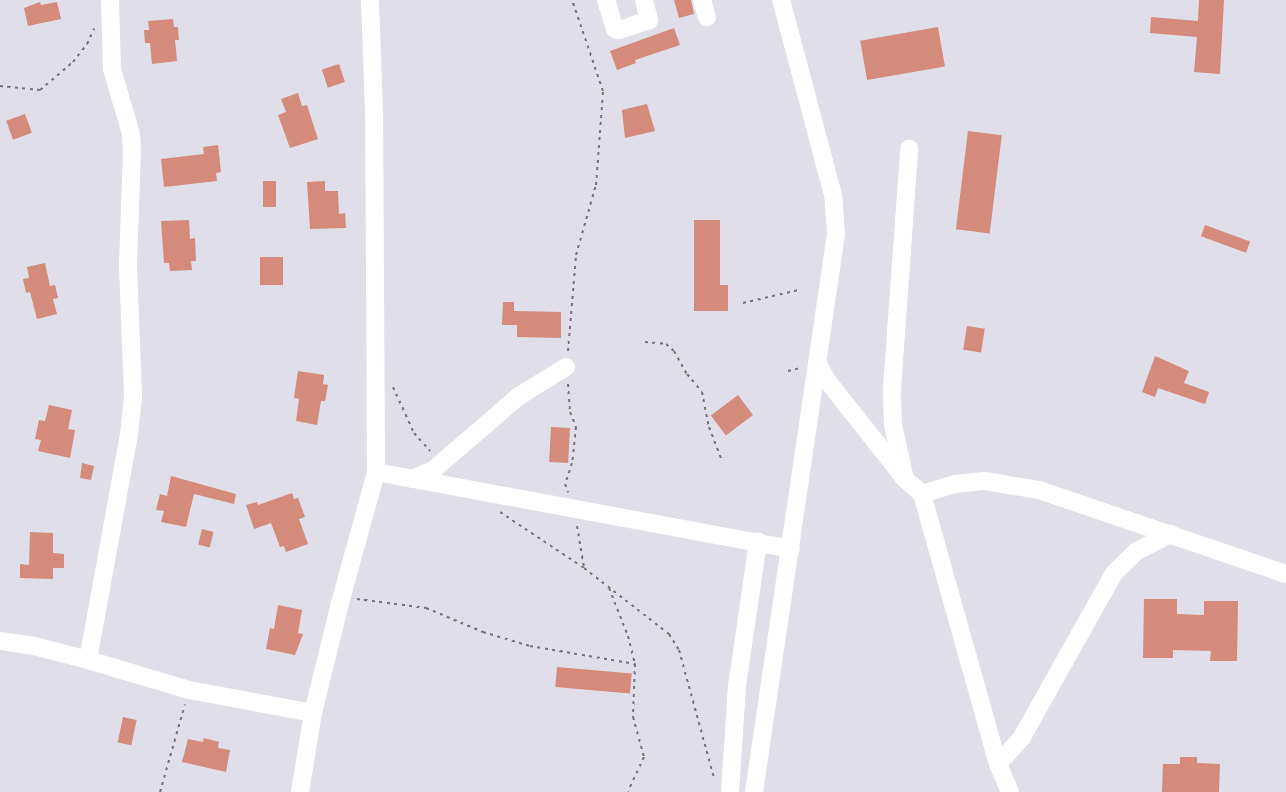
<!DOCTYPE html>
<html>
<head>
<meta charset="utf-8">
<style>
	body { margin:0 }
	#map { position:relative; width:1286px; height:792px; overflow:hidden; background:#e0dee8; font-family:"Roboto Condensed",sans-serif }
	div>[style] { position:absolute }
	.building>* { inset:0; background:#d48b7b; transform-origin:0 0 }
	.path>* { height:2px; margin-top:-1px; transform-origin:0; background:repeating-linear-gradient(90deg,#747379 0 3px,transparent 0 7.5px) }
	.minor>* { height:18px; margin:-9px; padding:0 9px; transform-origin:9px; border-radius:9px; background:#fff }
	span { translate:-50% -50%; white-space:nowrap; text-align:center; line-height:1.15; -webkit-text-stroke:4.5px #edebf5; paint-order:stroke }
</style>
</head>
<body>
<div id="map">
	<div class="building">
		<div style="clip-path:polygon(674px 0,691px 0,694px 14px,679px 18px)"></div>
		<div style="clip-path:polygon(1199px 0,1224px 0,1220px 74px,1194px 72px,1197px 37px,1150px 33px,1151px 17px,1198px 21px)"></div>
		<div style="clip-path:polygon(40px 2px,41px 5px,57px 2px,61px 19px,28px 26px,24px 8px)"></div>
		<div style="clip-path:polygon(173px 19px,174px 27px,178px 27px,179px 40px,175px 40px,177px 61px,152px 64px,150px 43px,145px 43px,144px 30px,149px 30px,148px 21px)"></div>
		<div style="left:938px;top:27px;width:40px;height:79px;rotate:80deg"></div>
		<div style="clip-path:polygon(674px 28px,680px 45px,635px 60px,636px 63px,617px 70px,610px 51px)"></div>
		<div style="left:339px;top:64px;width:19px;height:18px;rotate:72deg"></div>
		<div style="clip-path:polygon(298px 93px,302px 106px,307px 105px,318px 139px,290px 148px,278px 115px,286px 112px,281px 99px)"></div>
		<div style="clip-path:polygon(647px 104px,655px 131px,625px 138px,622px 110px)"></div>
		<div style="left:25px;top:114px;width:20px;height:20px;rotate:70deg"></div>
		<div style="left:968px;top:131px;width:34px;height:99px;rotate:7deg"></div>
		<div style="clip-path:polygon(218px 145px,221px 172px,216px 173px,217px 181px,164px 187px,161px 159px,204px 154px,203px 147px)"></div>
		<div style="left:263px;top:181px;width:13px;height:26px"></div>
		<div style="clip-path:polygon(325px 181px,325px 191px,338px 191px,339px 214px,345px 213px,346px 228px,310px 229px,307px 182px)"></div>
		<div style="clip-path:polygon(189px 220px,190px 239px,195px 238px,196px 261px,191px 261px,192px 270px,170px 271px,169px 263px,164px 263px,161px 221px)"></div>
		<div style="clip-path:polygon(694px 220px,720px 220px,720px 285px,728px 285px,728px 311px,694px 311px)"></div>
		<div style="left:1205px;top:225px;width:48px;height:12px;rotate:20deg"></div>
		<div style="left:260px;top:257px;width:23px;height:28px"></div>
		<div style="clip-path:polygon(45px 263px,50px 286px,55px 285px,58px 298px,53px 299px,57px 314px,37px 319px,30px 292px,26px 293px,23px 279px,29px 278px,27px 267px)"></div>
		<div style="clip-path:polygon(503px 302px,514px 302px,514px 311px,561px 312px,561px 338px,517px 337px,517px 325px,502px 325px)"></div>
		<div style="left:967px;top:326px;width:18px;height:24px;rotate:9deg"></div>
		<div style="clip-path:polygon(1155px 356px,1189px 371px,1184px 383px,1209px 392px,1205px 404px,1158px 388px,1155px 397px,1142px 392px)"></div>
		<div style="clip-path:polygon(298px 371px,324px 375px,323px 384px,328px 385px,325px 401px,321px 401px,317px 425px,296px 421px,299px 399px,294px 398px)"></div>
		<div style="left:738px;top:395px;width:25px;height:34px;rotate:53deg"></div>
		<div style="clip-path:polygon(49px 405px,72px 410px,68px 429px,75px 430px,70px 458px,38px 451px,41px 440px,35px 439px,39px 420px,45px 421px)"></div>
		<div style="left:551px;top:427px;width:19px;height:35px;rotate:3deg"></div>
		<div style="clip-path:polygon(82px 463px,94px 466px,91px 480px,80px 478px)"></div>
		<div style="clip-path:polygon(171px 476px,236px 494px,234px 504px,194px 494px,186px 527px,161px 522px,164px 511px,156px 510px,160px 494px,167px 496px)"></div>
		<div style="clip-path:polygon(292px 493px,294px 499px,298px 498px,305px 517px,299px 519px,308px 544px,286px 552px,284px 546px,280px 547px,271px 523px,254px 529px,246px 505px,257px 502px,258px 505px)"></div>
		<div style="left:202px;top:529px;width:12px;height:16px;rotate:14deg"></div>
		<div style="clip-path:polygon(30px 532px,53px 533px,53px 553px,64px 554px,64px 568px,53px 568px,53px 579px,20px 578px,20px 564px,29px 565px)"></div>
		<div style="clip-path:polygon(1144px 599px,1177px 599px,1177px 614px,1204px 615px,1204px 601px,1238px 601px,1237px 661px,1210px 661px,1211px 651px,1173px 650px,1173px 658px,1143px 658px)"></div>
		<div style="clip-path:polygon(278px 605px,302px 610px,298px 633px,303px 634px,295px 655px,266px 649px,270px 628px,274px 629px)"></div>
		<div style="left:557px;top:667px;width:75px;height:20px;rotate:5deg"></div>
		<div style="left:123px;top:717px;width:14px;height:26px;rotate:12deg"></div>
		<div style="clip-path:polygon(204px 738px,219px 742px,218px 748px,230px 750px,226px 772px,182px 762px,188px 739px,203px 742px)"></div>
		<div style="clip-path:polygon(1180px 757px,1197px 757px,1197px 763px,1220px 764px,1219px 792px,1162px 792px,1163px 764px,1180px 764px)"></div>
	</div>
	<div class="path">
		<div style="left:0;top:86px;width:40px;rotate:5.7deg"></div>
		<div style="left:40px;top:90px;width:43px;rotate:-40.3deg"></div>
		<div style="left:73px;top:62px;width:23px;rotate:-52deg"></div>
		<div style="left:87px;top:44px;width:17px;rotate:-65deg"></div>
		<div style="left:743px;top:303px;width:57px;rotate:-13.1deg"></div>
		<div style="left:645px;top:342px;width:21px;rotate:5deg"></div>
		<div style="left:666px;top:344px;width:11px;rotate:41deg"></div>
		<div style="left:674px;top:351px;width:26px;rotate:61deg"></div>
		<div style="left:687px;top:374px;width:23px;rotate:50deg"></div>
		<div style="left:702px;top:392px;width:36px;rotate:79deg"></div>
		<div style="left:709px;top:427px;width:36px;rotate:69deg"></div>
		<div style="left:568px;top:351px;width:96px;rotate:-85.2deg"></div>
		<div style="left:576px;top:255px;width:73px;rotate:-74.1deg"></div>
		<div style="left:596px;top:185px;width:94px;rotate:-85.7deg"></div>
		<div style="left:603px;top:91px;width:96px;rotate:-108.8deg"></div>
		<div style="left:788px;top:371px;width:12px;rotate:-14deg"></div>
		<div style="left:568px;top:384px;width:28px;rotate:86deg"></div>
		<div style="left:570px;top:412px;width:16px;rotate:68deg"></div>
		<div style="left:576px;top:427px;width:36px;rotate:96deg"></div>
		<div style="left:572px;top:463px;width:22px;rotate:108deg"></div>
		<div style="left:565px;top:484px;width:9px;rotate:69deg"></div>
		<div style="left:393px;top:387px;width:51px;rotate:65.5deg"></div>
		<div style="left:414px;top:433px;width:24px;rotate:48deg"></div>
		<div style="left:500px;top:512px;width:101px;rotate:33.7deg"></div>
		<div style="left:584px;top:568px;width:108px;rotate:37.8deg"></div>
		<div style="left:669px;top:634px;width:19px;rotate:58deg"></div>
		<div style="left:679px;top:650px;width:133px;rotate:74.7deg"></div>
		<div style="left:577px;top:526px;width:43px;rotate:80.5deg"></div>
		<div style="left:609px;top:588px;width:52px;rotate:68.4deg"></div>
		<div style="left:628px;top:636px;width:29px;rotate:76deg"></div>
		<div style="left:635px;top:664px;width:53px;rotate:92.2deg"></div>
		<div style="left:633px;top:717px;width:41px;rotate:74.6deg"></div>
		<div style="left:644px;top:757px;width:38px;rotate:115deg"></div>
		<div style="left:357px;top:599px;width:70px;rotate:7.4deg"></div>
		<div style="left:426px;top:608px;width:62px;rotate:22.8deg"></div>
		<div style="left:483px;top:632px;width:49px;rotate:16.6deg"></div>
		<div style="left:530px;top:646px;width:107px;rotate:9.7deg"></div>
		<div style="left:160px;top:792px;width:91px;rotate:-74.1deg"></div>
	</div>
	<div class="minor">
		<div style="left:606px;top:0;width:30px;rotate:73deg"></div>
		<div style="left:615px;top:29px;width:4px;rotate:14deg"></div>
		<div style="left:619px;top:30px;width:32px;rotate:-18deg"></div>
		<div style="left:649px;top:20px;width:21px;rotate:-104deg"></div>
		<div style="left:702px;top:0;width:18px;rotate:74deg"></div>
		<div style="left:818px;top:364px;width:17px;rotate:62deg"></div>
		<div style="left:826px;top:379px;width:127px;rotate:51.7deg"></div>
		<div style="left:905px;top:479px;width:23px;rotate:41deg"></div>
		<div style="left:922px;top:494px;width:280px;rotate:74.3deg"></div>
		<div style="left:998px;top:764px;width:30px;rotate:67deg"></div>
		<div style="left:376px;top:472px;width:422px;rotate:10.5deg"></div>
		<div style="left:904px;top:475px;width:51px;rotate:-102.4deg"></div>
		<div style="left:893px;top:425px;width:36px;rotate:-92deg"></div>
		<div style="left:892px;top:389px;width:241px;rotate:-85.9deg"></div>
		<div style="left:412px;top:479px;width:23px;rotate:-23deg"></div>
		<div style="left:433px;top:470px;width:113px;rotate:-40.7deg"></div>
		<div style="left:519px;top:396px;width:55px;rotate:-31.7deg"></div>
		<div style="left:922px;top:494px;width:34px;rotate:-17deg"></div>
		<div style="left:955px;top:484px;width:30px;rotate:-6deg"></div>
		<div style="left:985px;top:481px;width:55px;rotate:9.5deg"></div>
		<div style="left:1039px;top:490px;width:261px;rotate:18.8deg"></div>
		<div style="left:0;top:641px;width:34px;rotate:8deg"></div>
		<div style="left:34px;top:646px;width:56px;rotate:14.5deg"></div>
		<div style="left:88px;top:660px;width:105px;rotate:16.5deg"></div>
		<div style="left:189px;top:690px;width:126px;rotate:10.5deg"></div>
		<div style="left:313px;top:713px;width:113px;rotate:-76.2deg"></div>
		<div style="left:340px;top:603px;width:136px;rotate:-74.6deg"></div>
		<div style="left:376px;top:472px;width:358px;rotate:-90.3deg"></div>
		<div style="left:374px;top:114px;width:114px;rotate:-92deg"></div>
		<div style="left:88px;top:660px;width:229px;rotate:-79.7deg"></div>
		<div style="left:129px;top:435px;width:39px;rotate:-84deg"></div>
		<div style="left:133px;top:396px;width:131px;rotate:-92.2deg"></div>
		<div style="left:128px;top:265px;width:116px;rotate:-88deg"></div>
		<div style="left:132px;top:149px;width:15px;rotate:-94deg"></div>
		<div style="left:131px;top:134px;width:68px;rotate:-106.3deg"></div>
		<div style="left:112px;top:69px;width:69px;rotate:-91.7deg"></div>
		<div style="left:998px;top:764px;width:36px;rotate:-48deg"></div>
		<div style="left:1022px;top:737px;width:188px;rotate:-60.7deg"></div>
		<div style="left:1114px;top:573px;width:32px;rotate:-44deg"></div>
		<div style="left:1137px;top:551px;width:38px;rotate:-27deg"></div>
		<div style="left:300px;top:792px;width:80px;rotate:-80.7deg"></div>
		<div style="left:730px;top:792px;width:106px;rotate:-86.2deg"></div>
		<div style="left:737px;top:686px;width:146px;rotate:-81.7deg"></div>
		<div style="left:754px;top:792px;width:564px;rotate:-81.64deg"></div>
		<div style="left:836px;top:234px;width:39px;rotate:-94deg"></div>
		<div style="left:833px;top:195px;width:202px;rotate:-104.9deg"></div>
	</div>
</div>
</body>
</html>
